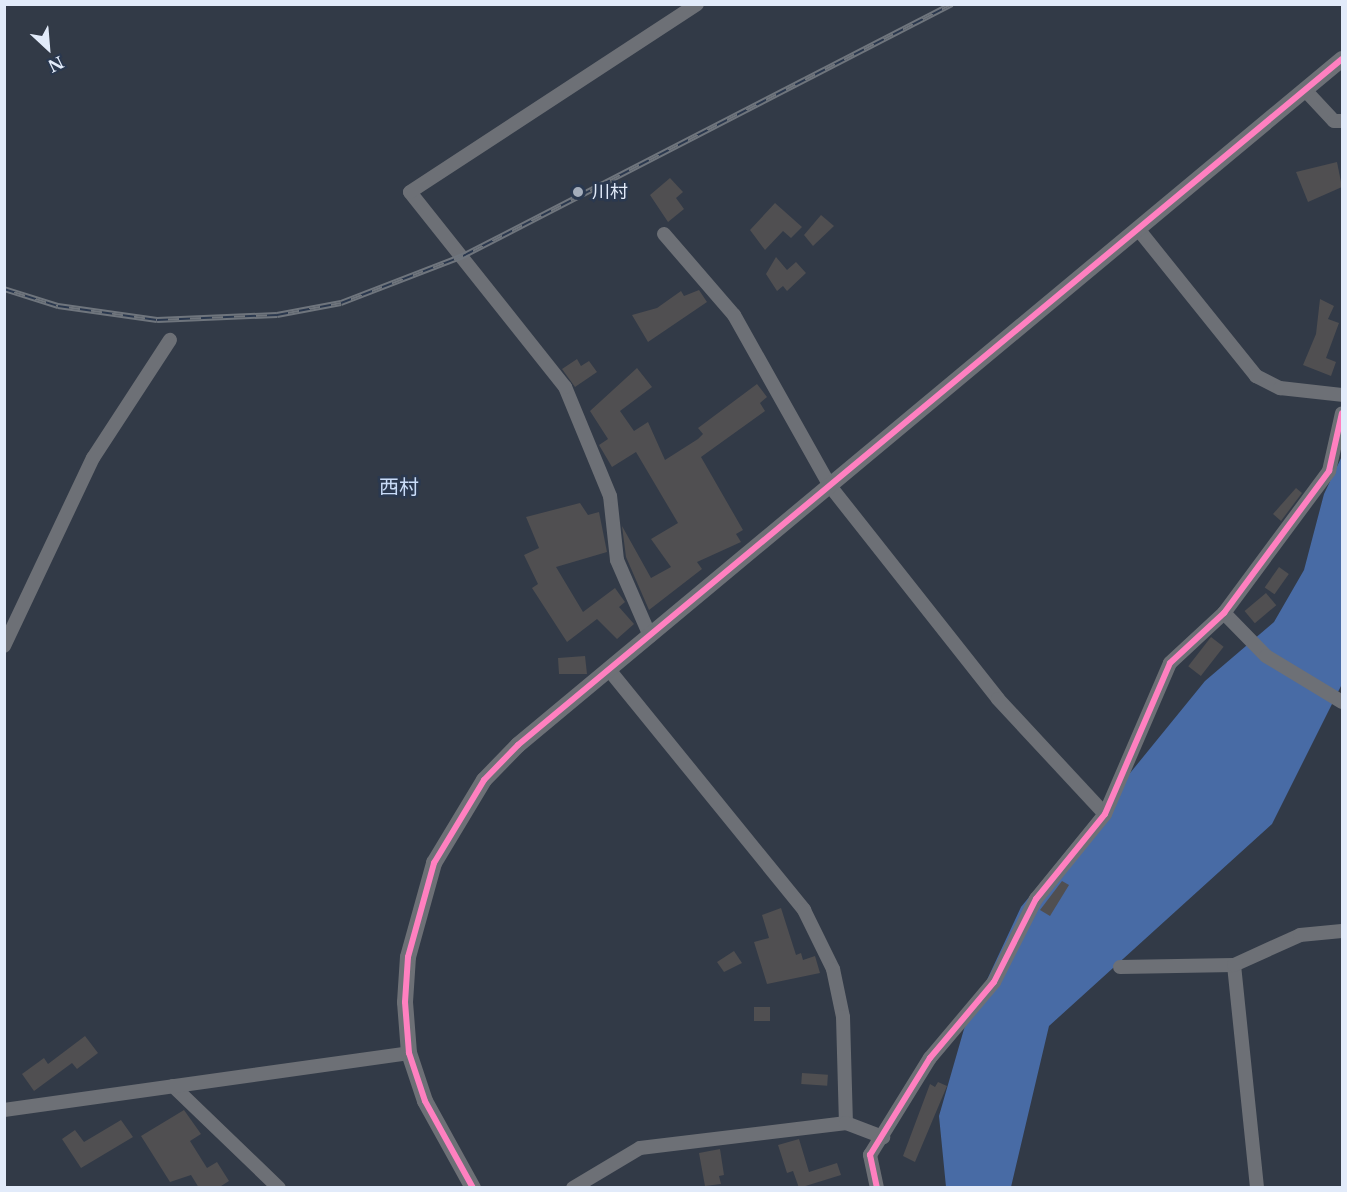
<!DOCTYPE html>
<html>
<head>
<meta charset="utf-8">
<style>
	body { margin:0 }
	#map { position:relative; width:1347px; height:1192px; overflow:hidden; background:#323a47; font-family:"Libre Baskerville","Noto Sans JP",serif }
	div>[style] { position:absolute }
	.forest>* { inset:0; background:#486ba5 }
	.building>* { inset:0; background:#504f51; transform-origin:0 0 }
	.minor>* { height:14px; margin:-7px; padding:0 7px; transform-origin:7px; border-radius:7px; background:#6d7076 }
	.tertiary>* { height:16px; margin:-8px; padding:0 8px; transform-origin:8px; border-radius:8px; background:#6d7076 }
	.rail>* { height:6px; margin-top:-3px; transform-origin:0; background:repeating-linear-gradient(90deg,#2a384f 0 11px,#6f757d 0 22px); box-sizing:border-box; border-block:2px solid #6f757d }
	.cycleway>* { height:6px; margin:-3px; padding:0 3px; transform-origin:3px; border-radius:3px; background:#ff80c0 }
	.dots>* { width:16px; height:16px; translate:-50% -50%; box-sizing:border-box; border:3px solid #2a384f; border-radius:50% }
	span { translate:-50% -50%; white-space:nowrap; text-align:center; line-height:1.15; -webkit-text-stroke:5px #2a384f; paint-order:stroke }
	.poi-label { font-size:18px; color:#e2ebfa }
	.left { translate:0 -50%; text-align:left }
	.neighbourhood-label { font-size:20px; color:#c9dcf8 }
	.frame { position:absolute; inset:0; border:6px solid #e2ebfa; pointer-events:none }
	.north { position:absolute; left:18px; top:18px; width:60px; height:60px; -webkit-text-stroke:4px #2a384f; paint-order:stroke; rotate:154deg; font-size:16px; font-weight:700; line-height:24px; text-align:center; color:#e2ebfa }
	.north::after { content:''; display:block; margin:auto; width:21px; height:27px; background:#e2ebfa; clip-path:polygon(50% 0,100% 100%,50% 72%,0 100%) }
</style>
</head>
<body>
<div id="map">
	<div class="forest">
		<div style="clip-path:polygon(1342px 456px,1342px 684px,1272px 824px,1049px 1026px,1011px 1187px,946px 1187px,939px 1116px,964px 1029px,1021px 907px,1205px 681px,1274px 622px,1304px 570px,1324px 494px)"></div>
	</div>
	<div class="building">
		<div style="clip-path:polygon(1337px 162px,1342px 187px,1308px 202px,1296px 172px)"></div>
		<div style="clip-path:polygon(670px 178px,683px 192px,676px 198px,684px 209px,668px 222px,650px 195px)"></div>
		<div style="clip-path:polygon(775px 203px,802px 227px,791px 238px,783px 231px,765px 250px,750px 230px)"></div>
		<div style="clip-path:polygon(821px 215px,834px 226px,813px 246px,804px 235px)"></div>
		<div style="clip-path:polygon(776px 257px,787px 270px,796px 262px,806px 273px,787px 291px,783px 286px,777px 291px,766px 274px)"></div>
		<div style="clip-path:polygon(699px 290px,707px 302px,648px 342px,632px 315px,657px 308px,681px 291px,684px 296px)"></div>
		<div style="clip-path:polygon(1320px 299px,1334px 306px,1328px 319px,1339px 323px,1326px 358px,1336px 362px,1331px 376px,1303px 365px,1316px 334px)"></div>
		<div style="clip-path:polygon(577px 359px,581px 366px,589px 361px,597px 372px,575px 387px,562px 369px)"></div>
		<div style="clip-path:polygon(637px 368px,652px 387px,620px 411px,634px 431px,648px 422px,665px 460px,698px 439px,703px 434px,698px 428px,757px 384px,767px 397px,760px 403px,765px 411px,701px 457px,743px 530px,736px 534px,741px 542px,697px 562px,702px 569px,649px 610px,626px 557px,622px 526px,651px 578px,671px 567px,651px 539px,678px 523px,636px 452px,612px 467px,599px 445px,608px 439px,590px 411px)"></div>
		<div style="clip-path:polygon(1296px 488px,1302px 493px,1281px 521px,1273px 514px)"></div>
		<div style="clip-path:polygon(580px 503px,588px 515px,599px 512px,607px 552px,556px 567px,583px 612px,615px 588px,625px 602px,619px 607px,634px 624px,617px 639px,597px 619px,567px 642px,532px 588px,538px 584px,524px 555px,539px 548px,526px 517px)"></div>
		<div style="left:1279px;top:567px;width:12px;height:25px;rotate:35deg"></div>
		<div style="left:1266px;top:593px;width:16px;height:28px;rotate:50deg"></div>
		<div style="left:1211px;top:637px;width:16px;height:37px;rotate:38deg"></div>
		<div style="clip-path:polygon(585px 656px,587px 674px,559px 674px,558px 658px)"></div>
		<div style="clip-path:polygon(1062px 881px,1069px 885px,1050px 916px,1040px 910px)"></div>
		<div style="clip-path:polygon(781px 908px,796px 955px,801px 953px,803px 960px,815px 956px,820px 973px,767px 984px,754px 942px,769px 938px,762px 915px)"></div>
		<div style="clip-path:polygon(734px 951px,742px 963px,724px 972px,717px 962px)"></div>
		<div style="left:754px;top:1007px;width:16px;height:14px"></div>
		<div style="clip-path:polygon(85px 1036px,98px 1053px,77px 1069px,72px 1063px,34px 1091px,22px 1074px,44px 1058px,48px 1064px)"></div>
		<div style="left:802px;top:1073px;width:26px;height:11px;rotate:4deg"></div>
		<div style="clip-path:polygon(938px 1082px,947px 1086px,915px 1162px,903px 1156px,930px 1084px,935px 1087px)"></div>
		<div style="clip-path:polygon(184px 1110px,201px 1134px,190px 1141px,207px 1168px,217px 1162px,229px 1181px,218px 1188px,199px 1188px,191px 1175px,170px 1182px,141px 1136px)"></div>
		<div style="clip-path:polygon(121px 1120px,133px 1137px,81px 1168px,62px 1139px,75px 1130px,84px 1142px)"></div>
		<div style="clip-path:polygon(799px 1139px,809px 1172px,837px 1163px,841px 1175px,799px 1188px,793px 1171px,787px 1173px,778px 1145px)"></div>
		<div style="clip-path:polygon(720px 1149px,724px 1175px,719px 1176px,721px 1184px,705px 1186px,699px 1153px)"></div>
	</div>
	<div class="minor">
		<div style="left:1305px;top:90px;width:42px;rotate:46.9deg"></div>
		<div style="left:1334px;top:121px;width:8px"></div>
		<div style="left:1138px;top:229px;width:189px;rotate:51.2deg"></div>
		<div style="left:1256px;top:376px;width:27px;rotate:27deg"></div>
		<div style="left:1280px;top:388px;width:62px;rotate:6.4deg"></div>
		<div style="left:664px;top:234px;width:107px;rotate:49.2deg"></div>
		<div style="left:734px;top:315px;width:196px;rotate:60.7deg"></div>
		<div style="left:830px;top:486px;width:271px;rotate:51.7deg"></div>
		<div style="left:998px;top:699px;width:157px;rotate:47.1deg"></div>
		<div style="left:1224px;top:613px;width:60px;rotate:45.7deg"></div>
		<div style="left:1266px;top:656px;width:89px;rotate:31.2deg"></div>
		<div style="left:650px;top:636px;width:83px;rotate:-113.5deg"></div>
		<div style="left:617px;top:560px;width:64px;rotate:-96.2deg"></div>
		<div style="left:610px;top:496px;width:118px;rotate:-112.4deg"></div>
		<div style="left:565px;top:387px;width:249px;rotate:-128.5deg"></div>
		<div style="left:410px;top:192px;width:343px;rotate:-33.2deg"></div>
		<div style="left:4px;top:646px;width:208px;rotate:-64.7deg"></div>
		<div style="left:93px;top:458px;width:141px;rotate:-56.9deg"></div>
		<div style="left:610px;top:671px;width:308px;rotate:50.9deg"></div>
		<div style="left:804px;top:910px;width:66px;rotate:63.8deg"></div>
		<div style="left:833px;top:969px;width:49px;rotate:78.2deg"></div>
		<div style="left:843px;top:1017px;width:106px;rotate:88.4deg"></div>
		<div style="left:1234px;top:965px;width:224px;rotate:84.1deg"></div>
		<div style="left:1120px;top:967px;width:114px;rotate:-1deg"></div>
		<div style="left:1234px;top:965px;width:72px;rotate:-24.4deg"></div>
		<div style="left:1300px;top:935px;width:42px;rotate:-5.4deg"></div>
		<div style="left:173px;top:1086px;width:147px;rotate:43.9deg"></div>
		<div style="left:4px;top:1110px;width:409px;rotate:-8deg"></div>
		<div style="left:573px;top:1188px;width:78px;rotate:-30.8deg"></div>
		<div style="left:640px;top:1148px;width:208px;rotate:-6.9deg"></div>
		<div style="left:846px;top:1123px;width:40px;rotate:21deg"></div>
		<div style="left:877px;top:1188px;width:34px;rotate:-102deg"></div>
		<div style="left:870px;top:1155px;width:114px;rotate:-58.3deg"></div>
		<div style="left:930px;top:1058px;width:99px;rotate:-49.9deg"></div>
		<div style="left:994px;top:982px;width:93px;rotate:-63.2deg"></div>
		<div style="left:1036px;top:899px;width:109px;rotate:-50.9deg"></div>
		<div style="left:1105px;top:814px;width:164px;rotate:-66.7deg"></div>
		<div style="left:1170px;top:663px;width:74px;rotate:-42.8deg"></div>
		<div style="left:1224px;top:613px;width:177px;rotate:-53.5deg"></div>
		<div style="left:1329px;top:471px;width:59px;rotate:-77.4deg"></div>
	</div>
	<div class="tertiary">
		<div style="left:473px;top:1188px;width:99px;rotate:-118.9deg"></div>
		<div style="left:425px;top:1101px;width:51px;rotate:-108.4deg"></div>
		<div style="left:409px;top:1053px;width:51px;rotate:-94.5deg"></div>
		<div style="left:405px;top:1002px;width:45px;rotate:-86.2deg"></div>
		<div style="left:408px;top:957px;width:98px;rotate:-74.5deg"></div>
		<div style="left:434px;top:863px;width:97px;rotate:-58.9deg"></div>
		<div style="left:484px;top:780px;width:49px;rotate:-45.8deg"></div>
		<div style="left:518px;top:745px;width:1072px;rotate:-39.78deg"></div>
	</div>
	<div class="rail">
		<div style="left:4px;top:289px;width:57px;rotate:17.5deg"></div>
		<div style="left:58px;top:306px;width:100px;rotate:8deg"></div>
		<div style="left:157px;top:320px;width:120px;rotate:-2.4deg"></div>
		<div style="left:277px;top:315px;width:65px;rotate:-10.6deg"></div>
		<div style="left:341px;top:303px;width:131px;rotate:-21.1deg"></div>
		<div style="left:463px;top:256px;width:550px;rotate:-27.26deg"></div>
	</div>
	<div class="cycleway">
		<div style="left:473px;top:1188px;width:99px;rotate:-118.9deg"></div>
		<div style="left:425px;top:1101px;width:51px;rotate:-108.4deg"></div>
		<div style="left:409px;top:1053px;width:51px;rotate:-94.5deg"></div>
		<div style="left:405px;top:1002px;width:45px;rotate:-86.2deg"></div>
		<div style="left:408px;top:957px;width:98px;rotate:-74.5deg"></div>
		<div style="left:434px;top:863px;width:97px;rotate:-58.9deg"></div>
		<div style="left:484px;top:780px;width:49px;rotate:-45.8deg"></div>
		<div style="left:518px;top:745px;width:1072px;rotate:-39.78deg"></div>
		<div style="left:877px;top:1188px;width:34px;rotate:-102deg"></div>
		<div style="left:870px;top:1155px;width:114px;rotate:-58.3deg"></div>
		<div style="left:930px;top:1058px;width:99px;rotate:-49.9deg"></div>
		<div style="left:994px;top:982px;width:93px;rotate:-63.2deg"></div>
		<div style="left:1036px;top:899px;width:109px;rotate:-50.9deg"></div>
		<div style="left:1105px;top:814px;width:164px;rotate:-66.7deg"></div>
		<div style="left:1170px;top:663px;width:74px;rotate:-42.8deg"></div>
		<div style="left:1224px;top:613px;width:177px;rotate:-53.5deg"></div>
		<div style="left:1329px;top:471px;width:59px;rotate:-77.4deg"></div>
	</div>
	<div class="dots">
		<div style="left:578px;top:192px;background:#a4adbb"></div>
	</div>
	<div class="poi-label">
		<span class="left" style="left:592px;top:192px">川村</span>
	</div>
	<div class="neighbourhood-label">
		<span style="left:399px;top:487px">西村</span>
	</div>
	<div class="frame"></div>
	<div class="north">N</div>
</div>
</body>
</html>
